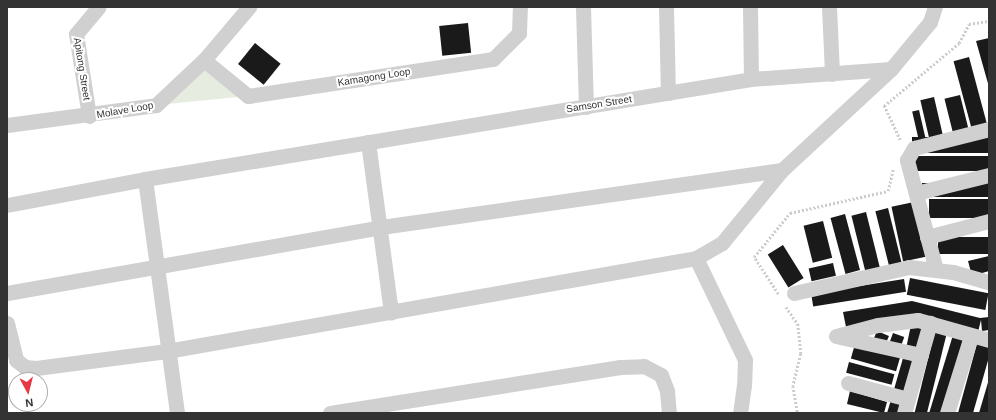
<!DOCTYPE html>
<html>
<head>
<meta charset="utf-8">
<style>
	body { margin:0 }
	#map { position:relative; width:996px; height:420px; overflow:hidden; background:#fff; font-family:Arial,sans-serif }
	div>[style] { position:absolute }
	.green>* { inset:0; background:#e6ecdf }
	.building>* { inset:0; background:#1a1a1a; transform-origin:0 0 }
	.path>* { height:2.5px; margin-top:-1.25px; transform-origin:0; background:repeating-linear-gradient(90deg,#cdcdcd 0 2px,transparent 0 4px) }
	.minor>* { height:15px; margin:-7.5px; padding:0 7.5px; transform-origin:7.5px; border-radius:7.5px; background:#d0d0d0 }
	span { translate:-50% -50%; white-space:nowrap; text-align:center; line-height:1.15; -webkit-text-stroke:4px #fff; paint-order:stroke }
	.street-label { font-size:10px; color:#333 }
	.frame { position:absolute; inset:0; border:8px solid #333; pointer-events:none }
	.north { position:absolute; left:8px; top:372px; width:40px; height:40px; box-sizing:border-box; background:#fff; border:1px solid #adadad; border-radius:50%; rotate:173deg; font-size:11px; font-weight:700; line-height:16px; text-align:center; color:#333 }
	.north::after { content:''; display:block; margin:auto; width:14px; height:18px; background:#e63946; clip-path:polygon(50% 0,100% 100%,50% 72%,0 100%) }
</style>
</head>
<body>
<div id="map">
	<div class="green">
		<div style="clip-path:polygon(204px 60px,248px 96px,157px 105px)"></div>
	</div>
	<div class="building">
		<div style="left:468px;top:23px;width:30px;height:29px;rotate:84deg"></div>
		<div style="clip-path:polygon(989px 38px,989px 87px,976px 41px)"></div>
		<div style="left:255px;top:43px;width:33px;height:27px;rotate:39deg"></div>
		<div style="left:969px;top:57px;width:73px;height:16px;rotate:75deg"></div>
		<div style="left:960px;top:95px;width:38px;height:16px;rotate:76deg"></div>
		<div style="left:934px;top:97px;width:44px;height:14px;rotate:77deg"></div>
		<div style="left:919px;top:110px;width:32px;height:7px;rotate:77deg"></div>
		<div style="left:989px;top:137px;width:16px;height:77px;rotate:90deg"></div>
		<div style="left:989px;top:156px;width:15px;height:74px;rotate:90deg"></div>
		<div style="left:989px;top:183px;width:14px;height:67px;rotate:90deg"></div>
		<div style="left:989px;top:199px;width:19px;height:60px;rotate:90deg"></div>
		<div style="left:914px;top:202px;width:56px;height:23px;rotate:78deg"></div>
		<div style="left:888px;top:208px;width:57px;height:13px;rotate:76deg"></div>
		<div style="left:866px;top:212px;width:58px;height:15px;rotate:76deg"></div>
		<div style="left:845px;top:214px;width:58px;height:15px;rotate:75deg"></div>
		<div style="left:823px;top:221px;width:38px;height:20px;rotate:76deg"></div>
		<div style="left:989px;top:237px;width:17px;height:51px;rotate:90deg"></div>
		<div style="left:783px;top:245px;width:39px;height:18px;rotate:58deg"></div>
		<div style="clip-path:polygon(989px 256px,989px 271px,972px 276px,968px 261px)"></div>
		<div style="left:833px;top:263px;width:13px;height:25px;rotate:77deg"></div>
		<div style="left:910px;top:278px;width:80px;height:17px;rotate:11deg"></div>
		<div style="left:904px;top:279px;width:13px;height:94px;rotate:81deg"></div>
		<div style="clip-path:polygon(912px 301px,980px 318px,989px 317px,989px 330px,982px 331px,981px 320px,978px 332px,915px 316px,846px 327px,843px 312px)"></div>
		<div style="left:911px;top:325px;width:14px;height:25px;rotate:12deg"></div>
		<div style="left:877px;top:331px;width:13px;height:9px;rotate:23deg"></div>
		<div style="left:935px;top:331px;width:12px;height:85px;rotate:14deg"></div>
		<div style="left:893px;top:333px;width:12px;height:9px;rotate:20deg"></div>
		<div style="left:953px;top:335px;width:14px;height:81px;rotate:17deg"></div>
		<div style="clip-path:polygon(978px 340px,989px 343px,989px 357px,973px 413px,958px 413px)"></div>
		<div style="left:855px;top:344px;width:47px;height:15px;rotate:16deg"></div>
		<div style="left:903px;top:358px;width:15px;height:34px;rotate:16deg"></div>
		<div style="left:849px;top:362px;width:47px;height:11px;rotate:15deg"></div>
		<div style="clip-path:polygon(989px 379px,989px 413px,979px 413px)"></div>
		<div style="clip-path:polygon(850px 391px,887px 402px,884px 413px,847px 404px)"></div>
		<div style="clip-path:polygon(891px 400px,902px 403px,899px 413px,887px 413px)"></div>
	</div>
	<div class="path">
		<div style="left:900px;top:140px;width:38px;rotate:-115deg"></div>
		<div style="left:884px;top:106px;width:98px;rotate:-40deg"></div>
		<div style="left:959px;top:43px;width:21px;rotate:-62deg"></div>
		<div style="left:969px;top:24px;width:20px;rotate:-9deg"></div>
		<div style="left:778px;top:294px;width:44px;rotate:-123deg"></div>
		<div style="left:754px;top:257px;width:57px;rotate:-50.7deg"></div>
		<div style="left:790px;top:213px;width:100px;rotate:-12.7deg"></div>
		<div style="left:888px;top:191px;width:22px;rotate:-77deg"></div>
		<div style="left:786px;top:307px;width:21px;rotate:55deg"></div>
		<div style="left:798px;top:324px;width:30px;rotate:84deg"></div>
		<div style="left:801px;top:354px;width:33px;rotate:104deg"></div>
		<div style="left:793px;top:386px;width:27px;rotate:80deg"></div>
	</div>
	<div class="minor">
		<div style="left:583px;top:7px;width:100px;rotate:88.3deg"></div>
		<div style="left:666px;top:7px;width:86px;rotate:88.7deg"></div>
		<div style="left:750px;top:7px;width:72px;rotate:89.2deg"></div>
		<div style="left:829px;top:7px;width:67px;rotate:87.4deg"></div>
		<div style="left:204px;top:60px;width:57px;rotate:39.3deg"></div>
		<div style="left:248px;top:96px;width:248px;rotate:-8.6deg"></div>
		<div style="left:493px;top:59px;width:37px;rotate:-45deg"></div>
		<div style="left:519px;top:33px;width:26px;rotate:-88deg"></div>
		<div style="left:89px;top:116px;width:83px;rotate:-99deg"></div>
		<div style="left:76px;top:34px;width:35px;rotate:-50deg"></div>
		<div style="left:7px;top:125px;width:150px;rotate:-7.6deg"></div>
		<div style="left:156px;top:105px;width:66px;rotate:-43.2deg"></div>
		<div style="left:204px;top:60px;width:70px;rotate:-49.7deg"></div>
		<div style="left:368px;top:142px;width:172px;rotate:82.3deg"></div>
		<div style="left:145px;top:179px;width:236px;rotate:82.2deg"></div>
		<div style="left:916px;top:193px;width:75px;rotate:-13.9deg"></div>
		<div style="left:7px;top:205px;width:140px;rotate:-10.7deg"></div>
		<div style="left:145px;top:179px;width:614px;rotate:-9.37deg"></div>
		<div style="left:751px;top:79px;width:140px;rotate:-4.1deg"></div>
		<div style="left:927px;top:237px;width:64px;rotate:-14.5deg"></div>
		<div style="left:696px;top:258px;width:113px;rotate:64.3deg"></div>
		<div style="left:745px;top:360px;width:25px;rotate:92deg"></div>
		<div style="left:744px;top:385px;width:28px;rotate:98deg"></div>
		<div style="left:936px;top:270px;width:114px;rotate:-104.8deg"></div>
		<div style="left:907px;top:160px;width:14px;rotate:-60deg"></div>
		<div style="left:914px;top:148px;width:77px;rotate:-14.2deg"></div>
		<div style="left:7px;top:293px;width:380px;rotate:-10deg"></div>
		<div style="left:381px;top:227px;width:405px;rotate:-8.1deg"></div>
		<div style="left:794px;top:293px;width:118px;rotate:-12.7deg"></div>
		<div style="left:909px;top:267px;width:44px;rotate:6.5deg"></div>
		<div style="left:953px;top:272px;width:37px;rotate:16deg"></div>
		<div style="left:7px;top:323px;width:38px;rotate:76deg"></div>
		<div style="left:16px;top:360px;width:11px;rotate:38deg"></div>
		<div style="left:25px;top:367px;width:11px;rotate:5deg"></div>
		<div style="left:36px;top:368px;width:132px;rotate:-7.4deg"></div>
		<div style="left:167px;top:351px;width:537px;rotate:-9.97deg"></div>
		<div style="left:696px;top:258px;width:30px;rotate:-30deg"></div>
		<div style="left:722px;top:243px;width:94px;rotate:-50.6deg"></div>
		<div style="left:782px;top:170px;width:149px;rotate:-42.8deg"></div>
		<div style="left:891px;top:69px;width:61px;rotate:-50.3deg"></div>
		<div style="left:930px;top:22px;width:16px;rotate:-72deg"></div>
		<div style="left:836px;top:336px;width:43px;rotate:-14.7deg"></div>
		<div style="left:878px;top:325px;width:40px;rotate:-7.1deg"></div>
		<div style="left:918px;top:320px;width:74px;rotate:15.7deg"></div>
		<div style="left:840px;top:337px;width:83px;rotate:12.5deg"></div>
		<div style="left:848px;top:383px;width:62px;rotate:14.9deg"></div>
		<div style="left:330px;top:413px;width:294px;rotate:-9deg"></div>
		<div style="left:620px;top:367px;width:24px;rotate:-2deg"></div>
		<div style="left:644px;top:366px;width:19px;rotate:28deg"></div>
		<div style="left:661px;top:375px;width:17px;rotate:69deg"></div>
		<div style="left:667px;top:391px;width:22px;rotate:85deg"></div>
		<div style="left:904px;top:413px;width:94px;rotate:-73.9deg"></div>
		<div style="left:947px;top:413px;width:81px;rotate:-72.7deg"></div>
	</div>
	<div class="street-label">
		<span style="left:82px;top:69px;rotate:81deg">Apitong Street</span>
		<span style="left:374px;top:77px;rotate:-9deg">Kamagong Loop</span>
		<span style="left:599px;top:104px;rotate:-9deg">Samson Street</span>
		<span style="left:125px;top:110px;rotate:-10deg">Molave Loop</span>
	</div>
	<div class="frame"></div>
	<div class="north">N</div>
</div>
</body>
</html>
